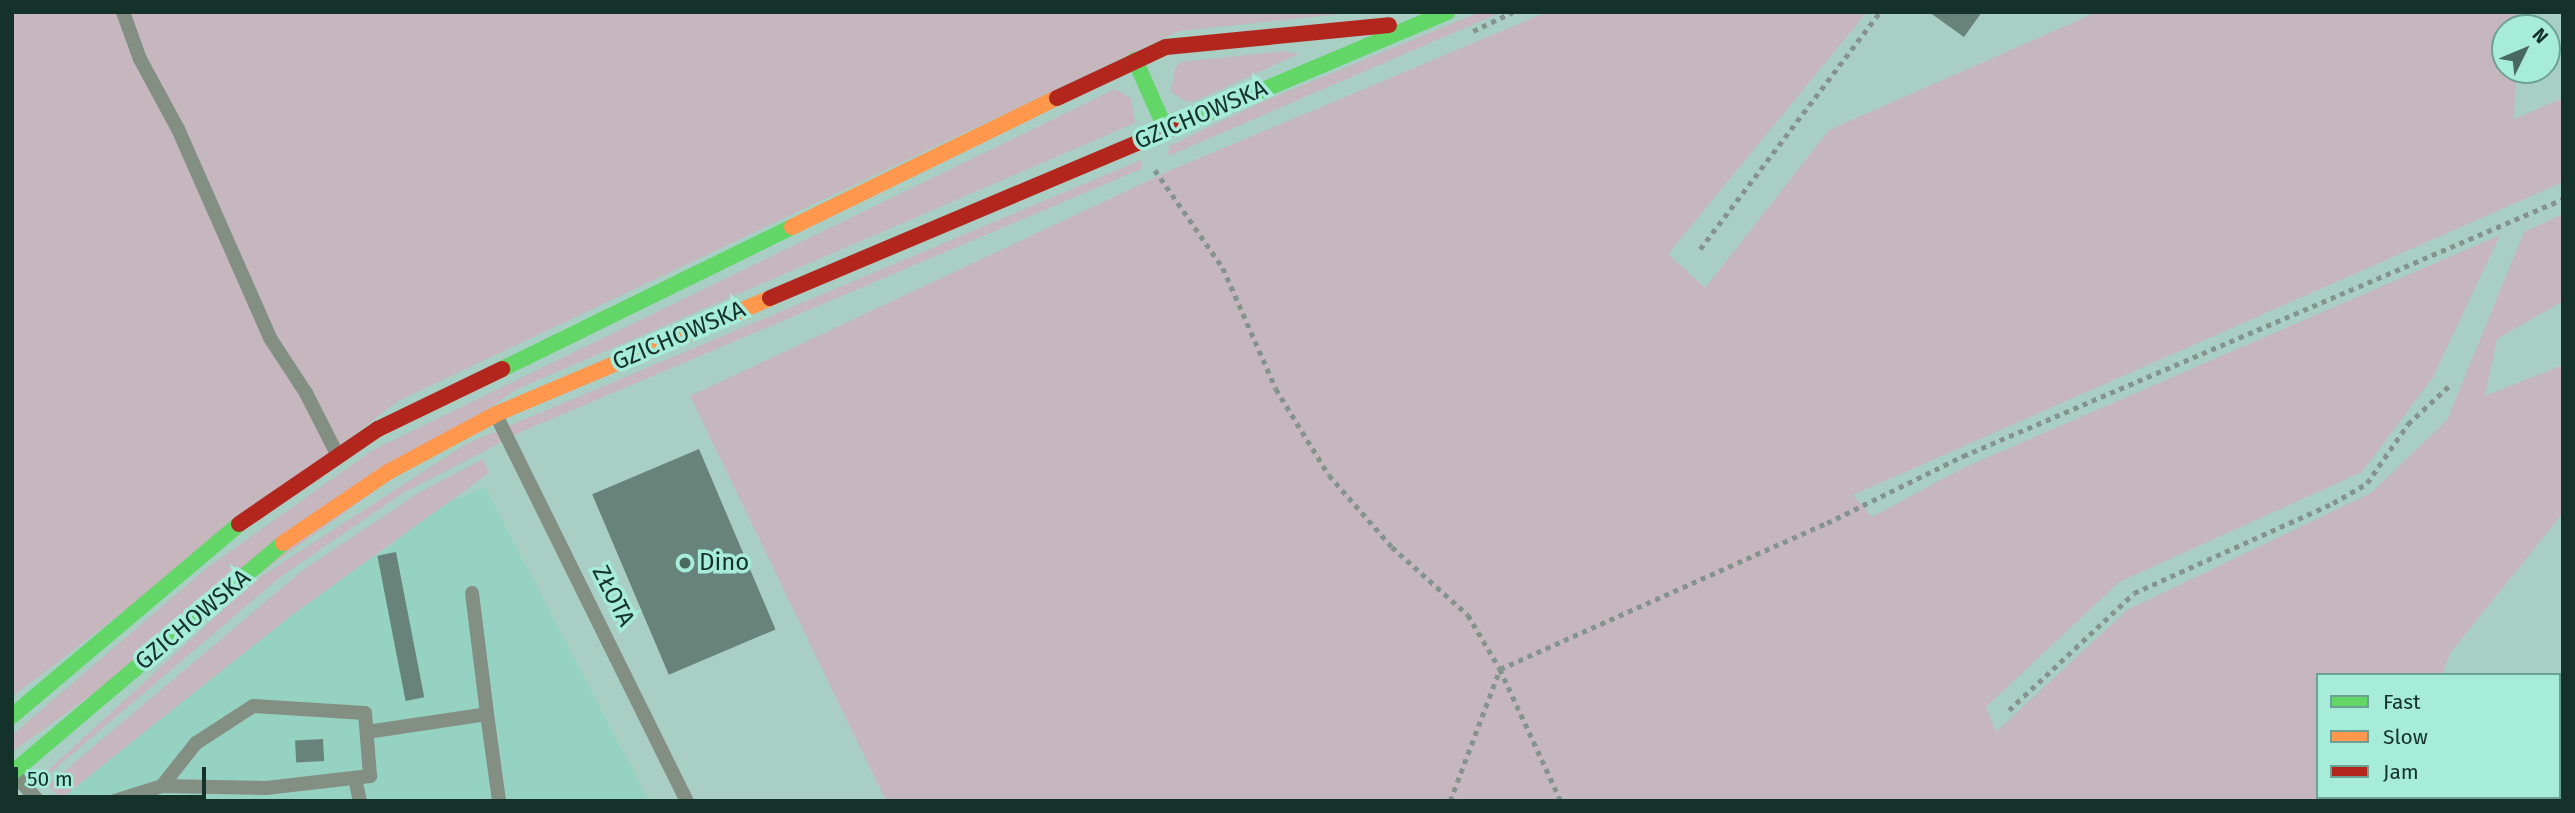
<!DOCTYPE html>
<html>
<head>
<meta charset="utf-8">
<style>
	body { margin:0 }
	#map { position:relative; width:2575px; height:813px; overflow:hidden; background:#a9cfc5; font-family:"Fira Sans",sans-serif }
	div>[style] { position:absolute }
	.built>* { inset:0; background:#95d2c2 }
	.green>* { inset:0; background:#c6b6bd }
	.building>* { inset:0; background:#688379; transform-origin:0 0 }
	.path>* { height:4.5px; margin-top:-2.25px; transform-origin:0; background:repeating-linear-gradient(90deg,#84948c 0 5px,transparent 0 10px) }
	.lane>* { height:14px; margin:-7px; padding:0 7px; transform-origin:7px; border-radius:7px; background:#848f84 }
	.fast>* { height:16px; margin:-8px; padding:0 8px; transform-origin:8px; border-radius:8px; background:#63d668 }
	.slow>* { height:16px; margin:-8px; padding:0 8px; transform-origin:8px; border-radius:8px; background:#ff974d }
	.jam>* { height:16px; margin:-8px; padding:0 8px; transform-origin:8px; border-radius:8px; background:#b3261e }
	.dots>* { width:19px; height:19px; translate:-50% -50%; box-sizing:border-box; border:4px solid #a6ecd9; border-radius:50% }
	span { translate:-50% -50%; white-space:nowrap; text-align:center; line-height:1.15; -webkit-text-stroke:7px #a6ecd9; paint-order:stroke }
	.street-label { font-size:24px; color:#14312a }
	.poi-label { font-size:24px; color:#14312a }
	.left { translate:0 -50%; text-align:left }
	.frame { position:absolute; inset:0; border:14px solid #14312a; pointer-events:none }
	.legend { position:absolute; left:2316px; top:673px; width:245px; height:126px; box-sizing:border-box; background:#a6ecd9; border:2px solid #6ca193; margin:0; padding:9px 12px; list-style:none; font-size:21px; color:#14312a }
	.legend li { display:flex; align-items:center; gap:14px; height:35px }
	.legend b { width:35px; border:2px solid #6ca193 }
	.north { position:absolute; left:2491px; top:14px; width:70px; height:70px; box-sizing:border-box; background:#a6ecd9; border:2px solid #6ca193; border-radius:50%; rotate:47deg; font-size:19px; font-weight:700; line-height:28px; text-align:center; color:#14312a }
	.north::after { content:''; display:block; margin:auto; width:24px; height:32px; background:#486860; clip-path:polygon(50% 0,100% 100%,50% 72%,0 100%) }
	.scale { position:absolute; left:14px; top:767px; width:192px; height:32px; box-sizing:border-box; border:4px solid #14312a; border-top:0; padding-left:9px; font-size:21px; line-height:24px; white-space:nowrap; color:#14312a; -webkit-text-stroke:5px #a6ecd9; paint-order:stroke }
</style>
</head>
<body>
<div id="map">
	<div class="built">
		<div style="clip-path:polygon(485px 487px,649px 801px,60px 801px,292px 608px,394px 544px,414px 518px)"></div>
		<div style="clip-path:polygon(2563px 678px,2563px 801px,2447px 801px,2559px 797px)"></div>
	</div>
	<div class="green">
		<div style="clip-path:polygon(12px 12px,1359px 12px,1179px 31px,398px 401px,12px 697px)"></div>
		<div style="clip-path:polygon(1480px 12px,1502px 12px,1168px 156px,1169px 146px,1262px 102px)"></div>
		<div style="clip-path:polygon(1547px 12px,1867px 12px,1668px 254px,1705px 288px,1829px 130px,2097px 12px,2518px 12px,2517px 28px,2505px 28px,2505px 70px,2516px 70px,2514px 119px,2563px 98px,2563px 182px,1853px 495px,1872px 517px,1963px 468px,2500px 235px,2433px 377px,2362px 472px,2119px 582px,1986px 707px,1996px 732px,2127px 610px,2371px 493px,2447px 420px,2524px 232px,2563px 214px,2563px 301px,2497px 339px,2485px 396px,2563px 365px,2563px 513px,2450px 653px,2442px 675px,2318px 675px,2318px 797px,2394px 797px,2393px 801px,886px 801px,690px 396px,1171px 170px)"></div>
		<div style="clip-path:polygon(1283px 51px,1299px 54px,1195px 101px,1185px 101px,1171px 92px,1175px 68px,1181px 62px)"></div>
		<div style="clip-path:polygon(1115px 89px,1131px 98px,1135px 123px,515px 390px,12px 752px,12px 735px,208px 567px,373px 450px)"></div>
		<div style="clip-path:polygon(1141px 160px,1141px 169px,523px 431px,403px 493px,280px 577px,44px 778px,42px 776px,254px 581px,466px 444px)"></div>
		<div style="clip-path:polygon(483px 459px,489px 473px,292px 615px,64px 796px,60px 798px,48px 785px,303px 570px,420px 492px)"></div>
	</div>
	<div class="building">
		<div style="clip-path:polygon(1929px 12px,1982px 12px,1964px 37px)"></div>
		<div style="left:699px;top:449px;width:196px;height:116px;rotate:67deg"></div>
		<div style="left:396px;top:552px;width:148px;height:19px;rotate:79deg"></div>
		<div style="left:323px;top:739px;width:22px;height:28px;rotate:87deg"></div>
	</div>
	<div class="path">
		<div style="left:1473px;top:31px;width:44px;rotate:-25.4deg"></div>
		<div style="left:1155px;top:170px;width:119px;rotate:55.2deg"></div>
		<div style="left:1223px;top:268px;width:132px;rotate:66.3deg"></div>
		<div style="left:1276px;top:389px;width:101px;rotate:58.4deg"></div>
		<div style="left:1329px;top:475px;width:96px;rotate:48.8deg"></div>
		<div style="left:1392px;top:547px;width:102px;rotate:41.8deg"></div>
		<div style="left:1468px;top:615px;width:63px;rotate:59.3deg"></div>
		<div style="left:1500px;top:669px;width:145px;rotate:65.2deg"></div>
		<div style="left:1700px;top:249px;width:298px;rotate:-52.8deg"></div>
		<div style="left:2009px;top:710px;width:171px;rotate:-43.1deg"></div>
		<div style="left:2134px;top:593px;width:218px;rotate:-24.3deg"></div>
		<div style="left:2333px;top:503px;width:39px;rotate:-30deg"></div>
		<div style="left:2367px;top:483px;width:72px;rotate:-55.2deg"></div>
		<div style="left:2408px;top:424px;width:57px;rotate:-42.9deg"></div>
		<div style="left:1450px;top:801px;width:141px;rotate:-69.3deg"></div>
		<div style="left:1500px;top:669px;width:358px;rotate:-24.1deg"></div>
		<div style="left:1827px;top:523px;width:152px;rotate:-26.2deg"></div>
		<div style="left:1963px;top:456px;width:653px;rotate:-23.19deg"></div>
	</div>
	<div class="lane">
		<div style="left:123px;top:12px;width:50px;rotate:70.1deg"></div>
		<div style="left:140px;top:59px;width:80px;rotate:61.5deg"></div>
		<div style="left:178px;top:129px;width:228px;rotate:66.2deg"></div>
		<div style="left:270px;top:338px;width:66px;rotate:56.8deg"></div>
		<div style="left:306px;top:393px;width:68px;rotate:63.1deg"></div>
		<div style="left:496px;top:415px;width:431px;rotate:63.7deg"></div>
		<div style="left:472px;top:593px;width:122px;rotate:82.9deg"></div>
		<div style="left:367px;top:732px;width:121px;rotate:-8.5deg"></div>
		<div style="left:487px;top:714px;width:88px;rotate:82.1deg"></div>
		<div style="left:14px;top:774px;width:36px;rotate:48deg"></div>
		<div style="left:355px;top:778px;width:24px;rotate:78deg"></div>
		<div style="left:115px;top:801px;width:49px;rotate:-17.7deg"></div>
		<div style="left:162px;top:786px;width:104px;rotate:1.1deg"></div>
		<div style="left:266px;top:788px;width:105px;rotate:-6.6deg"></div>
		<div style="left:370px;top:776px;width:63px;rotate:-94.5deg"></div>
		<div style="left:365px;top:713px;width:112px;rotate:-176.4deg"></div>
		<div style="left:253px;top:706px;width:68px;rotate:147deg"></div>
		<div style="left:196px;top:743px;width:55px;rotate:128.3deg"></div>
	</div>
	<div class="fast">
		<div style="left:1135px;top:60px;width:77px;rotate:66.1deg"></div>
		<div style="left:1180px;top:125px;width:290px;rotate:-22.9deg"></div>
		<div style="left:502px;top:369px;width:323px;rotate:-26.1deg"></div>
		<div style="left:12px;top:716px;width:297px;rotate:-40.2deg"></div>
		<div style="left:12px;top:773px;width:355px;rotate:-40.3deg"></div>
	</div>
	<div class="slow">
		<div style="left:792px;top:227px;width:295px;rotate:-26deg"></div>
		<div style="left:283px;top:543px;width:127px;rotate:-34.1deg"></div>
		<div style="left:388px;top:472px;width:123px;rotate:-28.2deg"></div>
		<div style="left:496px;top:414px;width:298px;rotate:-22.9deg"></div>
	</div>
	<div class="jam">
		<div style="left:1057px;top:98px;width:120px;rotate:-25.1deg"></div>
		<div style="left:1166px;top:47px;width:224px;rotate:-5.6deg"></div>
		<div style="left:770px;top:298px;width:445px;rotate:-22.9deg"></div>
		<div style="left:239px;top:524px;width:168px;rotate:-34.4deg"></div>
		<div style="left:378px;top:429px;width:138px;rotate:-25.8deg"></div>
	</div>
	<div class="dots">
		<div style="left:685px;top:563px;background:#486860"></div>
	</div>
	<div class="street-label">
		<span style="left:1201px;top:115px;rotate:-23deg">GZICHOWSKA</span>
		<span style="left:679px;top:336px;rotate:-23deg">GZICHOWSKA</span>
		<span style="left:613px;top:596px;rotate:63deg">ZŁOTA</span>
		<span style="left:193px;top:620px;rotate:-40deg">GZICHOWSKA</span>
	</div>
	<div class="poi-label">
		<span class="left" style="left:699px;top:563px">Dino</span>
	</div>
	<div class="frame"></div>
	<ul class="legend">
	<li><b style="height:9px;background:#63d668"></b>Fast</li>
	<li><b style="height:9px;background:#ff974d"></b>Slow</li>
	<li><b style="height:9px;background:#b3261e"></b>Jam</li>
	</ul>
	<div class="north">N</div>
	<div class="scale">50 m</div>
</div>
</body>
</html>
